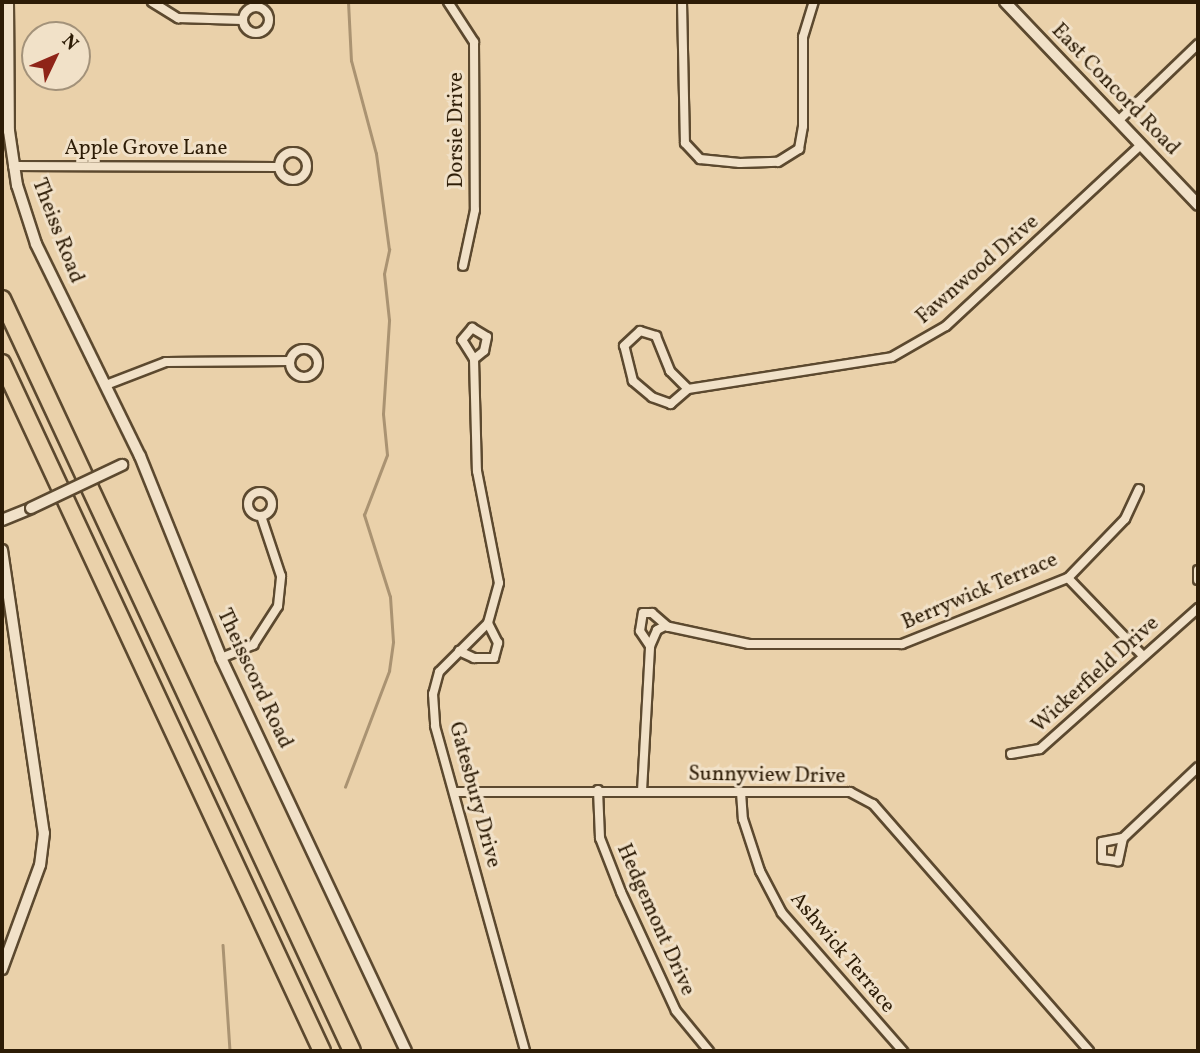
<!DOCTYPE html>
<html>
<head>
<meta charset="utf-8">
<style>
	body { margin:0 }
	#map { position:relative; width:1200px; height:1053px; overflow:hidden; background:#ead1aa; font-family:Vollkorn,serif }
	div>[style] { position:absolute }
	.stream>* { height:2.5px; margin:-1.25px; padding:0 1.25px; transform-origin:1.25px; border-radius:1.25px; background:#aa9372 }
	.roads { filter:drop-shadow(2px 0 #5c492f) drop-shadow(-2px 0 #5c492f) drop-shadow(0 2px #5c492f) drop-shadow(0 -2px #5c492f) }
	.minor>* { height:8px; margin:-4px; padding:0 4px; transform-origin:4px; border-radius:4px; background:#f1e1c8 }
	.minor>.ring { margin:-4px; padding:0; box-sizing:content-box; background:none; border:8px solid #f1e1c8; border-radius:50% }
	.tertiary>* { height:10px; margin:-5px; padding:0 5px; transform-origin:5px; border-radius:5px; background:#f1e1c8 }
	.motorway>* { height:16px; margin:-8px; padding:0 8px; transform-origin:8px; border-radius:8px; background:#ead1aa }
	.bridges { filter:drop-shadow(2px 0 #5c492f) drop-shadow(-2px 0 #5c492f) drop-shadow(0 2px #5c492f) drop-shadow(0 -2px #5c492f) }
	.tertiary-bridge>* { height:10px; margin:-5px; padding:0 5px; transform-origin:5px; border-radius:5px; background:#f1e1c8 }
	span { translate:-50% -50%; white-space:nowrap; text-align:center; line-height:1.15; -webkit-text-stroke:6px #f1e1c8; paint-order:stroke }
	.street-label { font-size:21px; color:#2d1c06 }
	.frame { position:absolute; inset:0; border:4px solid #2d1c06; pointer-events:none }
	.north { position:absolute; left:21px; top:21px; width:70px; height:70px; box-sizing:border-box; background:#f1e1c8; border:2px solid #a3927a; border-radius:50%; rotate:46deg; font-size:19px; font-weight:700; line-height:28px; text-align:center; color:#2d1c06 }
	.north::after { content:''; display:block; margin:auto; width:24px; height:32px; background:#8f2418; clip-path:polygon(50% 0,100% 100%,50% 72%,0 100%) }
</style>
</head>
<body>
<div id="map">
	<div class="stream">
		<div style="left:345px;top:787px;width:124px;rotate:-69.2deg"></div>
		<div style="left:389px;top:671px;width:29px;rotate:-82deg"></div>
		<div style="left:393px;top:642px;width:45px;rotate:-93.8deg"></div>
		<div style="left:390px;top:597px;width:86px;rotate:-107.6deg"></div>
		<div style="left:364px;top:515px;width:64px;rotate:-69deg"></div>
		<div style="left:387px;top:455px;width:41px;rotate:-95.6deg"></div>
		<div style="left:383px;top:414px;width:94px;rotate:-86.3deg"></div>
		<div style="left:389px;top:320px;width:46px;rotate:-96.2deg"></div>
		<div style="left:384px;top:274px;width:25px;rotate:-78deg"></div>
		<div style="left:389px;top:250px;width:97px;rotate:-97.7deg"></div>
		<div style="left:376px;top:154px;width:96px;rotate:-105deg"></div>
		<div style="left:351px;top:61px;width:59px;rotate:-92.9deg"></div>
		<div style="left:223px;top:945px;width:106px;rotate:86.2deg"></div>
	</div>
	<div class="roads">
		<div class="minor">
			<div style="left:152px;top:2px;width:31px;rotate:32deg"></div>
			<div style="left:178px;top:18px;width:64px;rotate:1.8deg"></div>
			<div style="left:448px;top:2px;width:48px;rotate:57deg"></div>
			<div style="left:474px;top:42px;width:168px;rotate:89.7deg"></div>
			<div style="left:475px;top:210px;width:57px;rotate:102.1deg"></div>
			<div style="left:682px;top:2px;width:141px;rotate:88.8deg"></div>
			<div style="left:685px;top:143px;width:22px;rotate:47deg"></div>
			<div style="left:700px;top:159px;width:40px;rotate:5.7deg"></div>
			<div style="left:740px;top:163px;width:38px;rotate:-2deg"></div>
			<div style="left:778px;top:162px;width:25px;rotate:-32deg"></div>
			<div style="left:799px;top:149px;width:23px;rotate:-80deg"></div>
			<div style="left:803px;top:126px;width:89px;rotate:-90deg"></div>
			<div style="left:803px;top:37px;width:37px;rotate:-73deg"></div>
			<div class="ring" style="left:243px;top:7px;width:18px;height:18px"></div>
			<div style="left:1118px;top:121px;width:111px;rotate:-43.9deg"></div>
			<div class="ring" style="left:279px;top:152px;width:20px;height:20px"></div>
			<div style="left:13px;top:166px;width:265px;rotate:0.2deg"></div>
			<div class="ring" style="left:290px;top:349px;width:20px;height:20px"></div>
			<div style="left:474px;top:359px;width:22px;rotate:-122deg"></div>
			<div style="left:462px;top:340px;width:16px;rotate:-50deg"></div>
			<div style="left:472px;top:328px;width:17px;rotate:31deg"></div>
			<div style="left:487px;top:337px;width:14px;rotate:102deg"></div>
			<div style="left:484px;top:351px;width:13px;rotate:141deg"></div>
			<div style="left:474px;top:359px;width:112px;rotate:88.5deg"></div>
			<div style="left:477px;top:471px;width:114px;rotate:78.9deg"></div>
			<div style="left:499px;top:583px;width:41px;rotate:105.4deg"></div>
			<div style="left:488px;top:623px;width:69px;rotate:135deg"></div>
			<div style="left:439px;top:672px;width:23px;rotate:105deg"></div>
			<div style="left:433px;top:694px;width:32px;rotate:86deg"></div>
			<div style="left:435px;top:726px;width:337px;rotate:74.5deg"></div>
			<div style="left:106px;top:385px;width:64px;rotate:-21deg"></div>
			<div style="left:166px;top:362px;width:124px;rotate:-0.5deg"></div>
			<div style="left:688px;top:389px;width:23px;rotate:139deg"></div>
			<div style="left:671px;top:404px;width:20px;rotate:-160deg"></div>
			<div style="left:652px;top:397px;width:25px;rotate:-140deg"></div>
			<div style="left:633px;top:381px;width:36px;rotate:-104deg"></div>
			<div style="left:624px;top:346px;width:22px;rotate:-43deg"></div>
			<div style="left:640px;top:331px;width:17px;rotate:17deg"></div>
			<div style="left:656px;top:336px;width:38px;rotate:68deg"></div>
			<div style="left:670px;top:371px;width:25px;rotate:45deg"></div>
			<div style="left:688px;top:389px;width:206px;rotate:-8.9deg"></div>
			<div style="left:892px;top:357px;width:62px;rotate:-29.9deg"></div>
			<div style="left:946px;top:326px;width:266px;rotate:-42.9deg"></div>
			<div class="ring" style="left:248px;top:492px;width:16px;height:16px"></div>
			<div style="left:1198px;top:570px;width:10px;rotate:90deg"></div>
			<div style="left:1068px;top:578px;width:108px;rotate:46.1deg"></div>
			<div style="left:650px;top:646px;width:18px;rotate:-124deg"></div>
			<div style="left:640px;top:631px;width:18px;rotate:-81deg"></div>
			<div style="left:643px;top:613px;width:9px"></div>
			<div style="left:652px;top:613px;width:21px;rotate:41deg"></div>
			<div style="left:459px;top:651px;width:17px;rotate:25deg"></div>
			<div style="left:474px;top:658px;width:20px"></div>
			<div style="left:494px;top:658px;width:16px;rotate:-75deg"></div>
			<div style="left:498px;top:643px;width:22px;rotate:-117deg"></div>
			<div style="left:221px;top:658px;width:35px;rotate:-22deg"></div>
			<div style="left:253px;top:645px;width:46px;rotate:-57.3deg"></div>
			<div style="left:278px;top:606px;width:30px;rotate:-84deg"></div>
			<div style="left:281px;top:576px;width:63px;rotate:-108.4deg"></div>
			<div style="left:1011px;top:754px;width:29px;rotate:-10deg"></div>
			<div style="left:1040px;top:749px;width:212px;rotate:-41.7deg"></div>
			<div style="left:598px;top:790px;width:48px;rotate:87.6deg"></div>
			<div style="left:600px;top:838px;width:58px;rotate:68.7deg"></div>
			<div style="left:621px;top:892px;width:131px;rotate:65.2deg"></div>
			<div style="left:676px;top:1011px;width:52px;rotate:50.5deg"></div>
			<div style="left:642px;top:791px;width:145px;rotate:-86.8deg"></div>
			<div style="left:650px;top:646px;width:17px;rotate:-66deg"></div>
			<div style="left:657px;top:630px;width:9px;rotate:-27deg"></div>
			<div style="left:665px;top:626px;width:86px;rotate:12.1deg"></div>
			<div style="left:749px;top:644px;width:153px"></div>
			<div style="left:902px;top:644px;width:179px;rotate:-21.7deg"></div>
			<div style="left:1068px;top:578px;width:82px;rotate:-46deg"></div>
			<div style="left:1125px;top:519px;width:33px;rotate:-65deg"></div>
			<div style="left:456px;top:792px;width:394px"></div>
			<div style="left:850px;top:792px;width:26px;rotate:28deg"></div>
			<div style="left:873px;top:804px;width:328px;rotate:48.8deg"></div>
			<div style="left:741px;top:792px;width:27px;rotate:86deg"></div>
			<div style="left:743px;top:819px;width:55px;rotate:71.9deg"></div>
			<div style="left:760px;top:871px;width:47px;rotate:62.4deg"></div>
			<div style="left:782px;top:913px;width:184px;rotate:48.8deg"></div>
			<div style="left:1123px;top:838px;width:24px;rotate:102deg"></div>
			<div style="left:1118px;top:861px;width:16px;rotate:-173deg"></div>
			<div style="left:1102px;top:859px;width:17px;rotate:-90deg"></div>
			<div style="left:1102px;top:842px;width:21px;rotate:-11deg"></div>
			<div style="left:1123px;top:838px;width:103px;rotate:-43.4deg"></div>
		</div>
		<div class="tertiary">
			<div style="left:8px;top:2px;width:129px;rotate:89.6deg"></div>
			<div style="left:9px;top:131px;width:55px;rotate:81.6deg"></div>
			<div style="left:17px;top:185px;width:62px;rotate:72.1deg"></div>
			<div style="left:36px;top:244px;width:236px;rotate:63.9deg"></div>
			<div style="left:140px;top:456px;width:218px;rotate:68.1deg"></div>
			<div style="left:221px;top:658px;width:434px;rotate:64.8deg"></div>
			<div style="left:1005px;top:2px;width:280px;rotate:46.4deg"></div>
			<div style="left:2px;top:520px;width:31px;rotate:-22deg"></div>
			<div style="left:2px;top:550px;width:286px;rotate:81.6deg"></div>
			<div style="left:44px;top:833px;width:32px;rotate:97deg"></div>
			<div style="left:40px;top:865px;width:111px;rotate:110.1deg"></div>
		</div>
		<div class="motorway">
			<div style="left:2px;top:299px;width:829px;rotate:65.04deg"></div>
			<div style="left:2px;top:363px;width:759px;rotate:65.06deg"></div>
		</div>
	</div>
	<div class="bridges">
		<div class="tertiary-bridge">
			<div style="left:31px;top:508px;width:101px;rotate:-25.3deg"></div>
		</div>
	</div>
	<div class="street-label">
		<span style="left:1115px;top:90px;rotate:46deg">East Concord Road</span>
		<span style="left:457px;top:130px;rotate:-90deg">Dorsie Drive</span>
		<span style="left:146px;top:149px">Apple Grove Lane</span>
		<span style="left:57px;top:231px;rotate:69deg">Theiss Road</span>
		<span style="left:978px;top:270px;rotate:-41deg">Fawnwood Drive</span>
		<span style="left:980px;top:592px;rotate:-23deg">Berrywick Terrace</span>
		<span style="left:1096px;top:675px;rotate:-42deg">Wickerfield Drive</span>
		<span style="left:254px;top:679px;rotate:65deg">Theisscord Road</span>
		<span style="left:767px;top:776px;rotate:1deg">Sunnyview Drive</span>
		<span style="left:474px;top:795px;rotate:75deg">Gatesbury Drive</span>
		<span style="left:655px;top:920px;rotate:66deg">Hedgemont Drive</span>
		<span style="left:842px;top:953px;rotate:50deg">Ashwick Terrace</span>
	</div>
	<div class="frame"></div>
	<div class="north">N</div>
</div>
</body>
</html>
